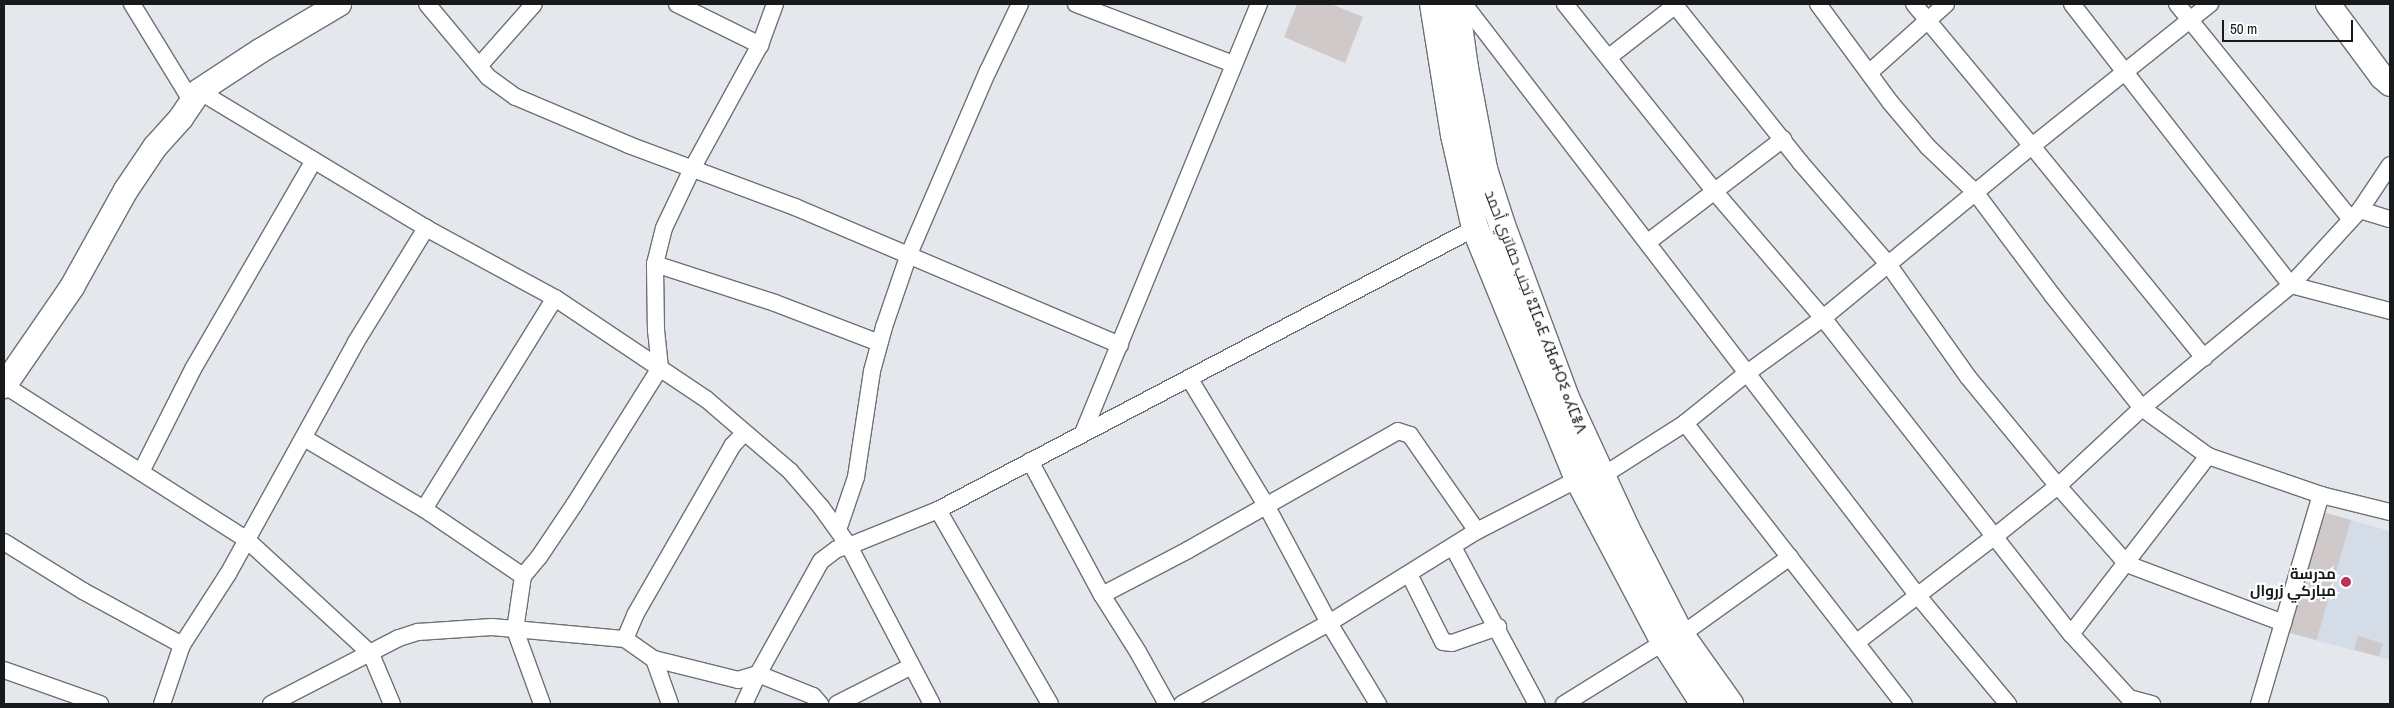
<!DOCTYPE html>
<html>
<head>
<meta charset="utf-8">
<style>
	body { margin:0 }
	#map { position:relative; width:2394px; height:708px; overflow:hidden; background:#e4e7ec; font-family:"Archivo Narrow",Cairo,"Noto Sans Tifinagh",sans-serif }
	div>[style] { position:absolute }
	.built>* { inset:0; background:#d4dce8 }
	.building>* { inset:0; background:#d0c9c9; transform-origin:0 0 }
	.roads { filter:drop-shadow(1px 0 #6e7175) drop-shadow(-1px 0 #6e7175) drop-shadow(0 1px #6e7175) drop-shadow(0 -1px #6e7175) }
	.minor>* { height:16px; margin:-8px; padding:0 8px; transform-origin:8px; border-radius:8px; background:#fff }
	.secondary>* { height:24px; margin:-12px; padding:0 12px; transform-origin:12px; border-radius:12px; background:#fff }
	.primary>* { height:26px; margin:-13px; padding:0 13px; transform-origin:13px; border-radius:13px; background:#fff }
	.dots>* { width:14px; height:14px; translate:-50% -50%; box-sizing:border-box; border:2px solid #fff; border-radius:50% }
	span { translate:-50% -50%; white-space:nowrap; text-align:center; line-height:1.15; -webkit-text-stroke:4.5px #fff; paint-order:stroke }
	.street-label { font-size:15px; color:#17191a }
	.poi-label { font-size:15px; color:#17191a; font-weight:700 }
	.right { translate:-100% -50%; text-align:right }
	.frame { position:absolute; inset:0; border:5px solid #17191a; pointer-events:none }
	.scale { position:absolute; left:2222px; top:20px; width:131px; height:22px; box-sizing:border-box; border:2px solid #17191a; border-top:0; padding-left:6px; font-size:15px; line-height:18px; white-space:nowrap; color:#17191a; -webkit-text-stroke:4px #fff; paint-order:stroke }
</style>
</head>
<body>
<div id="map">
	<div class="built">
		<div style="clip-path:polygon(2322px 512px,2390px 531px,2390px 660px,2289px 633px)"></div>
	</div>
	<div class="building">
		<div style="clip-path:polygon(1297px 4px,1331px 4px,1363px 17px,1345px 63px,1284px 37px)"></div>
		<div style="left:2323px;top:512px;width:29px;height:125px;rotate:16deg"></div>
		<div style="left:2358px;top:636px;width:26px;height:14px;rotate:16deg"></div>
	</div>
	<div class="roads">
		<div class="minor">
			<div style="left:132px;top:4px;width:115px;rotate:58.5deg"></div>
			<div style="left:427px;top:4px;width:95px;rotate:50.1deg"></div>
			<div style="left:488px;top:77px;width:34px;rotate:36deg"></div>
			<div style="left:516px;top:97px;width:123px;rotate:23deg"></div>
			<div style="left:629px;top:145px;width:177px;rotate:20.5deg"></div>
			<div style="left:795px;top:207px;width:353px;rotate:23deg"></div>
			<div style="left:677px;top:4px;width:93px;rotate:26.3deg"></div>
			<div style="left:1076px;top:4px;width:168px;rotate:20.9deg"></div>
			<div style="left:1464px;top:4px;width:746px;rotate:52.52deg"></div>
			<div style="left:1918px;top:596px;width:141px;rotate:50.2deg"></div>
			<div style="left:1565px;top:4px;width:241px;rotate:51.4deg"></div>
			<div style="left:1715px;top:192px;width:166px;rotate:49.4deg"></div>
			<div style="left:1823px;top:318px;width:402px;rotate:51.9deg"></div>
			<div style="left:2071px;top:634px;width:86px;rotate:47.8deg"></div>
			<div style="left:2129px;top:698px;width:24px;rotate:15deg"></div>
			<div style="left:1674px;top:4px;width:202px;rotate:51.4deg"></div>
			<div style="left:1800px;top:162px;width:135px;rotate:49.2deg"></div>
			<div style="left:1888px;top:264px;width:138px;rotate:54.7deg"></div>
			<div style="left:1968px;top:377px;width:141px;rotate:50.5deg"></div>
			<div style="left:2058px;top:486px;width:104px;rotate:48.5deg"></div>
			<div style="left:2127px;top:564px;width:167px;rotate:20.7deg"></div>
			<div style="left:1818px;top:4px;width:122px;rotate:53.7deg"></div>
			<div style="left:1890px;top:102px;width:59px;rotate:49.8deg"></div>
			<div style="left:1928px;top:147px;width:65px;rotate:43.8deg"></div>
			<div style="left:1975px;top:192px;width:129px;rotate:53.2deg"></div>
			<div style="left:2052px;top:295px;width:144px;rotate:51.5deg"></div>
			<div style="left:2142px;top:408px;width:82px;rotate:36deg"></div>
			<div style="left:2208px;top:456px;width:120px;rotate:19deg"></div>
			<div style="left:2321px;top:495px;width:71px;rotate:13.8deg"></div>
			<div style="left:1914px;top:4px;width:185px;rotate:50.3deg"></div>
			<div style="left:2032px;top:146px;width:273px;rotate:50.9deg"></div>
			<div style="left:2072px;top:4px;width:356px;rotate:52.1deg"></div>
			<div style="left:2291px;top:285px;width:102px;rotate:14.7deg"></div>
			<div style="left:2177px;top:4px;width:277px;rotate:51.1deg"></div>
			<div style="left:1609px;top:57px;width:86px;rotate:-37.9deg"></div>
			<div style="left:480px;top:65px;width:81px;rotate:-48.5deg"></div>
			<div style="left:1870px;top:72px;width:102px;rotate:-41.8deg"></div>
			<div style="left:199px;top:91px;width:265px;rotate:31.1deg"></div>
			<div style="left:426px;top:228px;width:147px;rotate:28.5deg"></div>
			<div style="left:555px;top:298px;width:182px;rotate:33.8deg"></div>
			<div style="left:706px;top:399px;width:111px;rotate:40.6deg"></div>
			<div style="left:790px;top:471px;width:48px;rotate:49.3deg"></div>
			<div style="left:821px;top:507px;width:48px;rotate:54.3deg"></div>
			<div style="left:849px;top:546px;width:178px;rotate:62.3deg"></div>
			<div style="left:2360px;top:210px;width:31px;rotate:17deg"></div>
			<div style="left:1648px;top:242px;width:170px;rotate:-37.3deg"></div>
			<div style="left:655px;top:264px;width:126px;rotate:18deg"></div>
			<div style="left:775px;top:303px;width:111px;rotate:21deg"></div>
			<div style="left:1189px;top:378px;width:149px;rotate:58.8deg"></div>
			<div style="left:1266px;top:505px;width:134px;rotate:61.9deg"></div>
			<div style="left:1329px;top:623px;width:95px;rotate:58.8deg"></div>
			<div style="left:4px;top:385px;width:288px;rotate:32.5deg"></div>
			<div style="left:247px;top:540px;width:168px;rotate:42.6deg"></div>
			<div style="left:371px;top:654px;width:54px;rotate:67.2deg"></div>
			<div style="left:1685px;top:423px;width:356px;rotate:52.1deg"></div>
			<div style="left:1083px;top:433px;width:464px;rotate:-67.7deg"></div>
			<div style="left:304px;top:438px;width:139px;rotate:30.6deg"></div>
			<div style="left:424px;top:509px;width:120px;rotate:34.1deg"></div>
			<div style="left:1030px;top:461px;width:152px;rotate:61.8deg"></div>
			<div style="left:1102px;top:595px;width:67px;rotate:57.7deg"></div>
			<div style="left:1138px;top:652px;width:60px;rotate:60.9deg"></div>
			<div style="left:141px;top:472px;width:115px;rotate:-63.2deg"></div>
			<div style="left:193px;top:369px;width:241px;rotate:-59.9deg"></div>
			<div style="left:1596px;top:480px;width:106px;rotate:-32.6deg"></div>
			<div style="left:1685px;top:423px;width:80px;rotate:-38.9deg"></div>
			<div style="left:1747px;top:373px;width:94px;rotate:-35.9deg"></div>
			<div style="left:1823px;top:318px;width:271px;rotate:-39.5deg"></div>
			<div style="left:2032px;top:146px;width:228px;rotate:-38.6deg"></div>
			<div style="left:424px;top:509px;width:248px;rotate:-58.2deg"></div>
			<div style="left:938px;top:510px;width:224px;rotate:60deg"></div>
			<div style="left:838px;top:530px;width:56px;rotate:-71.2deg"></div>
			<div style="left:856px;top:477px;width:107px;rotate:-81.4deg"></div>
			<div style="left:872px;top:371px;width:46px;rotate:-74.7deg"></div>
			<div style="left:884px;top:327px;width:77px;rotate:-71.1deg"></div>
			<div style="left:909px;top:254px;width:199px;rotate:-66.7deg"></div>
			<div style="left:988px;top:71px;width:74px;rotate:-64.5deg"></div>
			<div style="left:4px;top:542px;width:93px;rotate:31.8deg"></div>
			<div style="left:83px;top:591px;width:113px;rotate:28.6deg"></div>
			<div style="left:1453px;top:547px;width:178px;rotate:61.9deg"></div>
			<div style="left:1409px;top:574px;width:76px;rotate:63.4deg"></div>
			<div style="left:1443px;top:642px;width:9px;rotate:6deg"></div>
			<div style="left:1452px;top:643px;width:49px;rotate:-19.2deg"></div>
			<div style="left:1102px;top:595px;width:97px;rotate:-27.6deg"></div>
			<div style="left:1188px;top:550px;width:241px;rotate:-29.5deg"></div>
			<div style="left:1398px;top:431px;width:13px;rotate:18deg"></div>
			<div style="left:1410px;top:435px;width:117px;rotate:55.1deg"></div>
			<div style="left:2071px;top:634px;width:225px;rotate:-52.4deg"></div>
			<div style="left:1681px;top:635px;width:134px;rotate:-35.6deg"></div>
			<div style="left:625px;top:639px;width:26px;rotate:-67deg"></div>
			<div style="left:635px;top:615px;width:195px;rotate:-60.1deg"></div>
			<div style="left:732px;top:446px;width:18px;rotate:-47deg"></div>
			<div style="left:1857px;top:642px;width:173px;rotate:-37.5deg"></div>
			<div style="left:1994px;top:537px;width:82px;rotate:-38.6deg"></div>
			<div style="left:2058px;top:486px;width:115px;rotate:-42.9deg"></div>
			<div style="left:2142px;top:408px;width:193px;rotate:-39.5deg"></div>
			<div style="left:2291px;top:285px;width:102px;rotate:-47.4deg"></div>
			<div style="left:2360px;top:210px;width:54px;rotate:-56.3deg"></div>
			<div style="left:654px;top:659px;width:48px;rotate:70.4deg"></div>
			<div style="left:4px;top:670px;width:102px;rotate:19.5deg"></div>
			<div style="left:162px;top:704px;width:62px;rotate:-71.3deg"></div>
			<div style="left:182px;top:645px;width:85px;rotate:-57.1deg"></div>
			<div style="left:228px;top:574px;width:265px;rotate:-61.1deg"></div>
			<div style="left:356px;top:342px;width:134px;rotate:-58.4deg"></div>
			<div style="left:271px;top:704px;width:144px;rotate:-27.3deg"></div>
			<div style="left:399px;top:638px;width:20px;rotate:-18deg"></div>
			<div style="left:418px;top:632px;width:74px;rotate:-3.9deg"></div>
			<div style="left:492px;top:627px;width:134px;rotate:5.2deg"></div>
			<div style="left:625px;top:639px;width:35px;rotate:35deg"></div>
			<div style="left:654px;top:659px;width:87px;rotate:14deg"></div>
			<div style="left:738px;top:680px;width:21px;rotate:-17deg"></div>
			<div style="left:758px;top:674px;width:59px;rotate:21.8deg"></div>
			<div style="left:813px;top:696px;width:11px;rotate:49deg"></div>
			<div style="left:542px;top:704px;width:79px;rotate:-110deg"></div>
			<div style="left:515px;top:630px;width:55px;rotate:-81.6deg"></div>
			<div style="left:523px;top:576px;width:25px;rotate:-50deg"></div>
			<div style="left:539px;top:557px;width:63px;rotate:-56.1deg"></div>
			<div style="left:574px;top:505px;width:162px;rotate:-57.9deg"></div>
			<div style="left:660px;top:368px;width:37px;rotate:-96deg"></div>
			<div style="left:656px;top:331px;width:67px;rotate:-90.9deg"></div>
			<div style="left:655px;top:264px;width:37px;rotate:-76deg"></div>
			<div style="left:664px;top:228px;width:65px;rotate:-64.6deg"></div>
			<div style="left:692px;top:169px;width:141px;rotate:-61.3deg"></div>
			<div style="left:760px;top:45px;width:44px;rotate:-69.9deg"></div>
			<div style="left:744px;top:704px;width:33px;rotate:-65deg"></div>
			<div style="left:758px;top:674px;width:129px;rotate:-60.9deg"></div>
			<div style="left:821px;top:561px;width:20px;rotate:-37deg"></div>
			<div style="left:837px;top:549px;width:12px;rotate:-14deg"></div>
			<div style="left:849px;top:546px;width:96px;rotate:-22deg"></div>
			<div style="left:938px;top:510px;width:607px;rotate:-27.71deg"></div>
			<div style="left:837px;top:704px;width:82px;rotate:-26.9deg"></div>
			<div style="left:1182px;top:704px;width:168px;rotate:-28.9deg"></div>
			<div style="left:1329px;top:623px;width:174px;rotate:-31.9deg"></div>
			<div style="left:1477px;top:531px;width:114px;rotate:-27.2deg"></div>
			<div style="left:1564px;top:704px;width:118px;rotate:-31.8deg"></div>
			<div style="left:2259px;top:704px;width:218px;rotate:-73.5deg"></div>
		</div>
		<div class="secondary">
			<div style="left:2328px;top:4px;width:91px;rotate:53.5deg"></div>
			<div style="left:2382px;top:77px;width:11px;rotate:41deg"></div>
			<div style="left:4px;top:386px;width:120px;rotate:-55.5deg"></div>
			<div style="left:72px;top:287px;width:111px;rotate:-60.9deg"></div>
			<div style="left:126px;top:190px;width:52px;rotate:-56deg"></div>
			<div style="left:155px;top:147px;width:39px;rotate:-48deg"></div>
			<div style="left:181px;top:118px;width:32px;rotate:-56deg"></div>
			<div style="left:199px;top:91px;width:73px;rotate:-33.3deg"></div>
			<div style="left:260px;top:51px;width:92px;rotate:-30.7deg"></div>
		</div>
		<div class="primary">
			<div style="left:1433px;top:4px;width:133px;rotate:80.9deg"></div>
			<div style="left:1454px;top:135px;width:95px;rotate:77.3deg"></div>
			<div style="left:1475px;top:228px;width:271px;rotate:67.7deg"></div>
			<div style="left:1578px;top:479px;width:184px;rotate:62.2deg"></div>
			<div style="left:1664px;top:642px;width:74px;rotate:57.2deg"></div>
			<div style="left:1456px;top:4px;width:65px;rotate:82deg"></div>
			<div style="left:1465px;top:68px;width:103px;rotate:79.3deg"></div>
			<div style="left:1484px;top:169px;width:59px;rotate:72.2deg"></div>
			<div style="left:1502px;top:225px;width:184px;rotate:69.7deg"></div>
			<div style="left:1566px;top:398px;width:143px;rotate:65.2deg"></div>
			<div style="left:1626px;top:528px;width:120px;rotate:62.8deg"></div>
			<div style="left:1681px;top:635px;width:85px;rotate:54.6deg"></div>
		</div>
	</div>
	<div class="dots">
		<div style="left:2346px;top:582px;background:#c03054"></div>
	</div>
	<div class="street-label">
		<span style="left:1536px;top:312px;rotate:69deg">تجنب حفاتري أحمد ⵓⵊⵎⴰⴹ ⵃⴼⴰⵜⵔⵉ ⴰⵃⵎⴻⴷ</span>
	</div>
	<div class="poi-label">
		<span class="right" style="left:2336px;top:582px">مدرسة<br>مباركي زروال</span>
	</div>
	<div class="frame"></div>
	<div class="scale">50 m</div>
</div>
</body>
</html>
